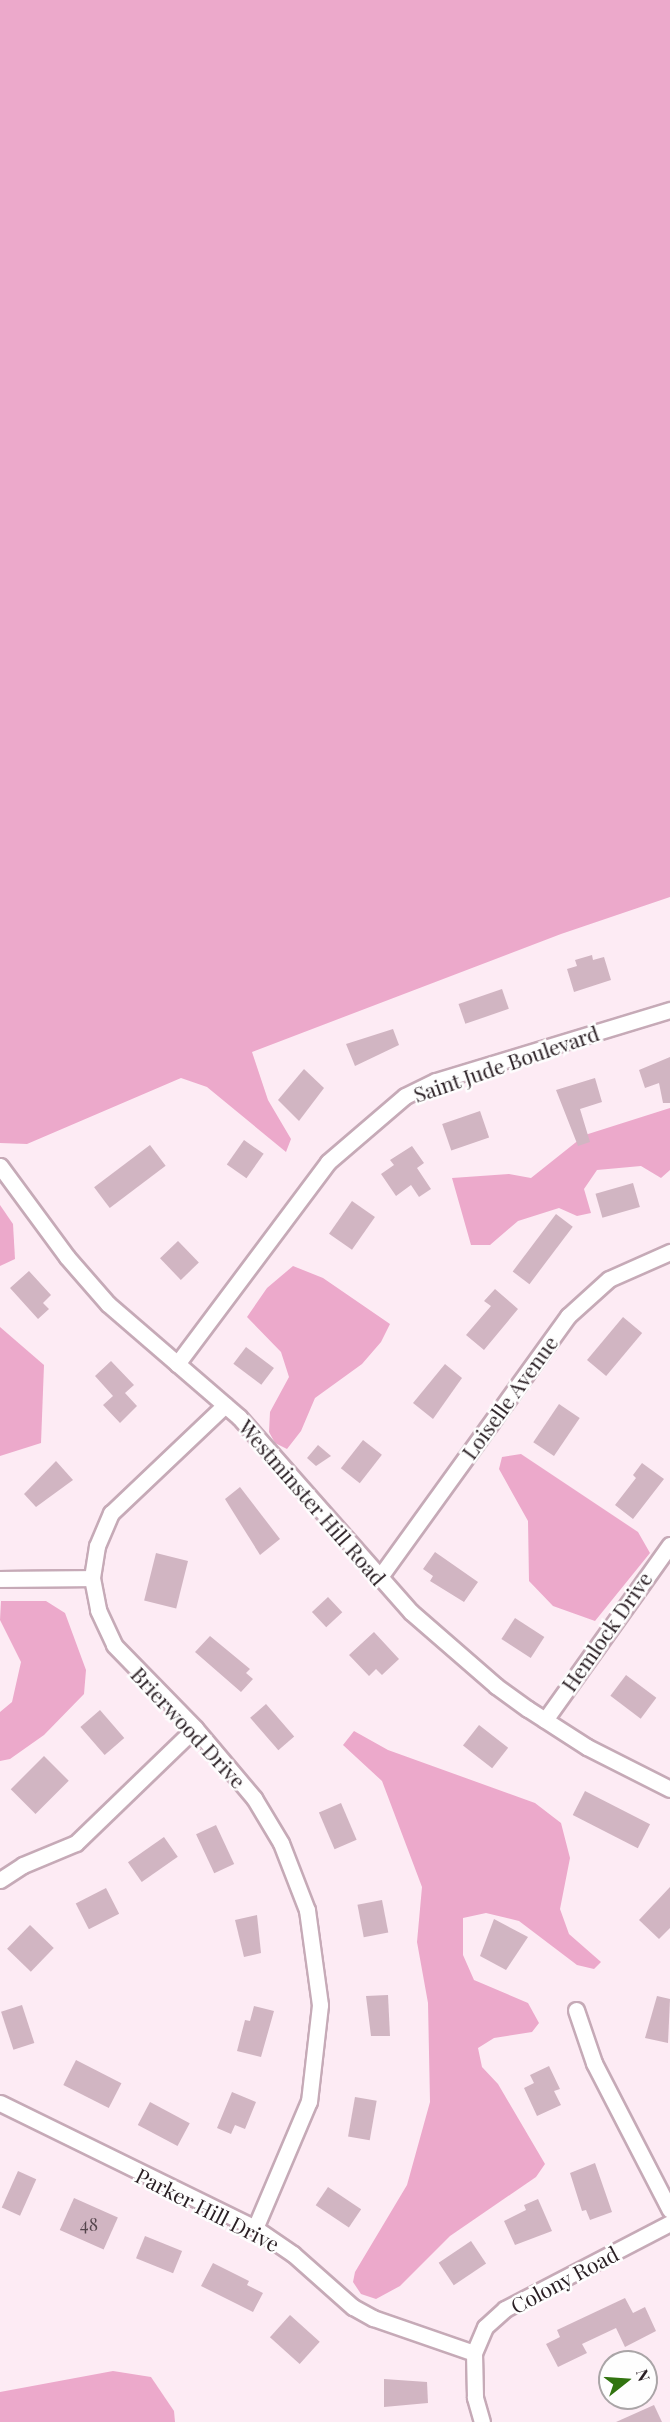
<!DOCTYPE html>
<html>
<head>
<meta charset="utf-8">
<style>
	body { margin:0 }
	#map { position:relative; width:670px; height:2422px; overflow:hidden; background:#fdebf4; font-family:"Playfair Display",serif }
	div>[style] { position:absolute }
	.forest>* { inset:0; background:#eca9cb }
	.building>* { inset:0; background:#d1b5c2; transform-origin:0 0 }
	.roads { filter:drop-shadow(2px 0 #c6aab7) drop-shadow(-2px 0 #c6aab7) drop-shadow(0 2px #c6aab7) drop-shadow(0 -2px #c6aab7) }
	.street>* { height:15px; margin:-7.5px; padding:0 7.5px; transform-origin:7.5px; border-radius:7.5px; background:#fff }
	span { translate:-50% -50%; white-space:nowrap; text-align:center; line-height:1.15; -webkit-text-stroke:5px #fefefe; paint-order:stroke }
	.number-label { font-size:18px; color:#54454c }
	.number-label span { -webkit-text-stroke-width:0 }
	.street-label { font-size:21px; color:#2b2025 }
	.north { position:absolute; left:598px; top:2350px; width:60px; height:60px; box-sizing:border-box; background:#fefefe; border:2px solid #aaa5a7; border-radius:50%; rotate:73deg; font-size:16px; font-weight:700; line-height:24px; text-align:center; color:#2b2025 }
	.north::after { content:''; display:block; margin:auto; width:21px; height:27px; background:#327410; clip-path:polygon(50% 0,100% 100%,50% 72%,0 100%) }
</style>
</head>
<body>
<div id="map">
	<div class="forest">
		<div style="clip-path:polygon(0 0,670px 0,670px 897px,561px 934px,252px 1052px,268px 1100px,291px 1139px,286px 1152px,207px 1087px,181px 1078px,27px 1144px,0 1143px)"></div>
		<div style="clip-path:polygon(670px 1108px,670px 1170px,661px 1178px,641px 1166px,597px 1170px,584px 1189px,591px 1213px,577px 1216px,559px 1208px,518px 1221px,490px 1245px,471px 1245px,452px 1178px,509px 1174px,531px 1178px,585px 1135px)"></div>
		<div style="clip-path:polygon(0 1205px,13px 1224px,15px 1259px,0 1266px)"></div>
		<div style="clip-path:polygon(293px 1266px,323px 1278px,390px 1324px,381px 1342px,362px 1364px,315px 1398px,301px 1431px,287px 1449px,275px 1443px,269px 1432px,270px 1412px,289px 1377px,281px 1352px,247px 1317px,267px 1288px)"></div>
		<div style="clip-path:polygon(0 1327px,44px 1365px,41px 1443px,0 1456px)"></div>
		<div style="clip-path:polygon(521px 1454px,638px 1532px,650px 1553px,595px 1621px,553px 1606px,529px 1581px,528px 1521px,499px 1469px,502px 1457px)"></div>
		<div style="clip-path:polygon(1px 1601px,46px 1601px,65px 1613px,86px 1670px,84px 1694px,44px 1735px,10px 1759px,0 1761px,0 1712px,12px 1702px,21px 1662px,0 1620px)"></div>
		<div style="clip-path:polygon(354px 1731px,388px 1750px,535px 1803px,561px 1823px,570px 1858px,560px 1909px,569px 1934px,601px 1962px,594px 1969px,577px 1965px,519px 1921px,486px 1913px,463px 1918px,463px 1955px,474px 1980px,528px 2003px,539px 2023px,532px 2032px,494px 2038px,478px 2048px,482px 2067px,498px 2084px,545px 2164px,536px 2177px,450px 2236px,400px 2286px,376px 2299px,361px 2294px,353px 2282px,355px 2272px,407px 2185px,430px 2102px,428px 2003px,417px 1942px,422px 1887px,382px 1781px,343px 1745px)"></div>
		<div style="clip-path:polygon(113px 2371px,151px 2377px,174px 2411px,175px 2422px,0 2422px,0 2392px)"></div>
	</div>
	<div class="building">
		<div style="clip-path:polygon(592px 955px,593px 960px,604px 957px,611px 980px,574px 992px,567px 969px,577px 966px,575px 960px)"></div>
		<div style="left:502px;top:989px;width:21px;height:46px;rotate:71deg"></div>
		<div style="clip-path:polygon(393px 1029px,399px 1045px,355px 1066px,346px 1044px)"></div>
		<div style="clip-path:polygon(670px 1057px,670px 1103px,663px 1103px,659px 1083px,645px 1088px,639px 1070px)"></div>
		<div style="clip-path:polygon(304px 1069px,324px 1088px,299px 1121px,278px 1100px)"></div>
		<div style="clip-path:polygon(595px 1078px,602px 1102px,580px 1109px,590px 1142px,578px 1146px,556px 1090px)"></div>
		<div style="left:480px;top:1111px;width:28px;height:40px;rotate:71deg"></div>
		<div style="left:244px;top:1140px;width:24px;height:30px;rotate:35deg"></div>
		<div style="left:150px;top:1145px;width:26px;height:70px;rotate:53deg"></div>
		<div style="clip-path:polygon(412px 1146px,424px 1163px,417px 1168px,431px 1189px,419px 1197px,411px 1185px,396px 1196px,381px 1174px,394px 1165px,390px 1160px)"></div>
		<div style="left:633px;top:1183px;width:25px;height:39px;rotate:74deg"></div>
		<div style="left:352px;top:1201px;width:28px;height:40px;rotate:35deg"></div>
		<div style="left:556px;top:1214px;width:21px;height:72px;rotate:37deg"></div>
		<div style="left:178px;top:1241px;width:30px;height:25px;rotate:46deg"></div>
		<div style="clip-path:polygon(29px 1271px,51px 1295px,43px 1303px,49px 1309px,38px 1319px,10px 1288px)"></div>
		<div style="clip-path:polygon(495px 1289px,518px 1309px,484px 1350px,466px 1335px,491px 1306px,484px 1301px)"></div>
		<div style="left:623px;top:1317px;width:25px;height:56px;rotate:40deg"></div>
		<div style="left:246px;top:1347px;width:35px;height:21px;rotate:37deg"></div>
		<div style="clip-path:polygon(111px 1361px,134px 1385px,125px 1393px,137px 1406px,120px 1423px,103px 1405px,113px 1396px,95px 1376px)"></div>
		<div style="clip-path:polygon(445px 1364px,462px 1378px,433px 1419px,413px 1403px)"></div>
		<div style="left:559px;top:1404px;width:25px;height:46px;rotate:34deg"></div>
		<div style="left:363px;top:1440px;width:24px;height:36px;rotate:38deg"></div>
		<div style="clip-path:polygon(318px 1445px,331px 1456px,316px 1466px,307px 1458px)"></div>
		<div style="clip-path:polygon(56px 1461px,73px 1480px,36px 1507px,24px 1494px)"></div>
		<div style="clip-path:polygon(642px 1463px,664px 1479px,633px 1519px,615px 1505px,636px 1478px,633px 1475px)"></div>
		<div style="clip-path:polygon(240px 1487px,280px 1539px,260px 1555px,225px 1499px)"></div>
		<div style="clip-path:polygon(435px 1552px,478px 1582px,464px 1602px,430px 1581px,433px 1576px,423px 1569px)"></div>
		<div style="left:156px;top:1553px;width:33px;height:49px;rotate:14deg"></div>
		<div style="left:328px;top:1597px;width:21px;height:22px;rotate:47deg"></div>
		<div style="left:515px;top:1618px;width:35px;height:25px;rotate:33deg"></div>
		<div style="clip-path:polygon(374px 1632px,399px 1659px,382px 1675px,376px 1669px,369px 1676px,349px 1655px)"></div>
		<div style="clip-path:polygon(210px 1636px,250px 1669px,246px 1673px,253px 1679px,241px 1692px,195px 1652px)"></div>
		<div style="left:626px;top:1675px;width:38px;height:26px;rotate:37deg"></div>
		<div style="left:266px;top:1704px;width:43px;height:21px;rotate:49deg"></div>
		<div style="left:100px;top:1710px;width:37px;height:26px;rotate:49deg"></div>
		<div style="left:479px;top:1725px;width:37px;height:26px;rotate:38deg"></div>
		<div style="left:44px;top:1756px;width:35px;height:47px;rotate:45deg"></div>
		<div style="left:585px;top:1791px;width:73px;height:27px;rotate:27deg"></div>
		<div style="left:341px;top:1803px;width:40px;height:24px;rotate:67deg"></div>
		<div style="left:216px;top:1825px;width:43px;height:22px;rotate:65deg"></div>
		<div style="left:164px;top:1837px;width:24px;height:44px;rotate:55deg"></div>
		<div style="clip-path:polygon(670px 1887px,670px 1928px,659px 1939px,639px 1920px)"></div>
		<div style="left:106px;top:1888px;width:29px;height:34px;rotate:63deg"></div>
		<div style="left:382px;top:1900px;width:33px;height:25px;rotate:79deg"></div>
		<div style="clip-path:polygon(257px 1915px,261px 1953px,244px 1957px,235px 1920px)"></div>
		<div style="clip-path:polygon(494px 1919px,528px 1937px,506px 1970px,480px 1956px)"></div>
		<div style="left:30px;top:1925px;width:33px;height:33px;rotate:44deg"></div>
		<div style="clip-path:polygon(388px 1995px,390px 2036px,371px 2036px,366px 1996px)"></div>
		<div style="clip-path:polygon(657px 1996px,670px 1999px,668px 2043px,645px 2038px)"></div>
		<div style="left:22px;top:2005px;width:40px;height:22px;rotate:72deg"></div>
		<div style="clip-path:polygon(254px 2006px,274px 2011px,261px 2057px,237px 2051px,245px 2020px,250px 2021px)"></div>
		<div style="left:76px;top:2060px;width:51px;height:28px;rotate:27deg"></div>
		<div style="clip-path:polygon(549px 2066px,560px 2089px,554px 2091px,561px 2105px,537px 2116px,524px 2088px,534px 2083px,530px 2075px)"></div>
		<div style="clip-path:polygon(232px 2092px,256px 2102px,245px 2129px,235px 2125px,231px 2134px,217px 2128px)"></div>
		<div style="left:355px;top:2097px;width:22px;height:40px;rotate:10deg"></div>
		<div style="left:150px;top:2102px;width:45px;height:26px;rotate:28deg"></div>
		<div style="clip-path:polygon(595px 2163px,612px 2212px,590px 2220px,586px 2210px,582px 2211px,570px 2173px)"></div>
		<div style="left:18px;top:2171px;width:20px;height:40px;rotate:24deg"></div>
		<div style="left:328px;top:2187px;width:40px;height:22px;rotate:34deg"></div>
		<div style="left:74px;top:2198px;width:48px;height:35px;rotate:24deg"></div>
		<div style="clip-path:polygon(538px 2199px,552px 2231px,515px 2245px,504px 2221px,526px 2210px,524px 2205px)"></div>
		<div style="left:145px;top:2236px;width:40px;height:24px;rotate:22deg"></div>
		<div style="left:471px;top:2241px;width:27px;height:39px;rotate:56deg"></div>
		<div style="clip-path:polygon(213px 2263px,249px 2281px,247px 2285px,263px 2293px,253px 2312px,201px 2286px)"></div>
		<div style="clip-path:polygon(625px 2298px,633px 2313px,645px 2307px,656px 2331px,625px 2347px,616px 2328px,582px 2344px,587px 2353px,558px 2367px,546px 2344px,560px 2337px,557px 2330px)"></div>
		<div style="left:290px;top:2315px;width:40px;height:30px;rotate:42deg"></div>
		<div style="clip-path:polygon(384px 2379px,427px 2382px,428px 2403px,384px 2407px)"></div>
		<div style="clip-path:polygon(654px 2405px,662px 2422px,616px 2422px)"></div>
	</div>
	<div class="roads">
		<div class="street">
			<div style="left:0;top:1166px;width:113px;rotate:53.6deg"></div>
			<div style="left:67px;top:1257px;width:62px;rotate:48.9deg"></div>
			<div style="left:108px;top:1304px;width:173px;rotate:40.8deg"></div>
			<div style="left:239px;top:1417px;width:260px;rotate:48.6deg"></div>
			<div style="left:411px;top:1612px;width:113px;rotate:41deg"></div>
			<div style="left:496px;top:1686px;width:39px;rotate:36deg"></div>
			<div style="left:528px;top:1709px;width:70px;rotate:32.8deg"></div>
			<div style="left:587px;top:1747px;width:93px;rotate:26.8deg"></div>
			<div style="left:177px;top:1364px;width:252px;rotate:-53.2deg"></div>
			<div style="left:328px;top:1162px;width:101px;rotate:-40.6deg"></div>
			<div style="left:405px;top:1096px;width:34px;rotate:-26deg"></div>
			<div style="left:436px;top:1081px;width:245px;rotate:-16.9deg"></div>
			<div style="left:225px;top:1405px;width:157px;rotate:136.5deg"></div>
			<div style="left:111px;top:1513px;width:36px;rotate:113deg"></div>
			<div style="left:97px;top:1546px;width:32px;rotate:99deg"></div>
			<div style="left:92px;top:1578px;width:33px;rotate:79deg"></div>
			<div style="left:98px;top:1610px;width:38px;rotate:65deg"></div>
			<div style="left:114px;top:1645px;width:116px;rotate:45.7deg"></div>
			<div style="left:195px;top:1728px;width:92px;rotate:49.9deg"></div>
			<div style="left:254px;top:1798px;width:52px;rotate:59deg"></div>
			<div style="left:281px;top:1843px;width:72px;rotate:68.8deg"></div>
			<div style="left:307px;top:1910px;width:96px;rotate:82.2deg"></div>
			<div style="left:320px;top:2005px;width:97px;rotate:96.5deg"></div>
			<div style="left:309px;top:2101px;width:138px;rotate:113deg"></div>
			<div style="left:379px;top:1578px;width:323px;rotate:-54.2deg"></div>
			<div style="left:568px;top:1316px;width:55px;rotate:-42.1deg"></div>
			<div style="left:609px;top:1279px;width:67px;rotate:-23.9deg"></div>
			<div style="left:0;top:1579px;width:92px;rotate:-0.6deg"></div>
			<div style="left:545px;top:1720px;width:215px;rotate:-54.5deg"></div>
			<div style="left:0;top:1880px;width:27px;rotate:-33deg"></div>
			<div style="left:23px;top:1865px;width:57px;rotate:-22.5deg"></div>
			<div style="left:76px;top:1843px;width:165px;rotate:-44deg"></div>
			<div style="left:576px;top:2010px;width:56px;rotate:71.2deg"></div>
			<div style="left:594px;top:2063px;width:165px;rotate:62.7deg"></div>
			<div style="left:0;top:2103px;width:284px;rotate:26.1deg"></div>
			<div style="left:255px;top:2228px;width:46px;rotate:34.4deg"></div>
			<div style="left:293px;top:2254px;width:80px;rotate:41.5deg"></div>
			<div style="left:353px;top:2307px;width:23px;rotate:29deg"></div>
			<div style="left:373px;top:2318px;width:107px;rotate:19.1deg"></div>
			<div style="left:482px;top:2422px;width:26px;rotate:-106deg"></div>
			<div style="left:475px;top:2397px;width:44px;rotate:-91.3deg"></div>
			<div style="left:474px;top:2353px;width:28px;rotate:-67deg"></div>
			<div style="left:485px;top:2327px;width:27px;rotate:-42deg"></div>
			<div style="left:505px;top:2309px;width:186px;rotate:-27.5deg"></div>
		</div>
	</div>
	<div class="number-label">
		<span style="left:89px;top:2224px">48</span>
	</div>
	<div class="street-label">
		<span style="left:506px;top:1063px;rotate:-19deg">Saint Jude Boulevard</span>
		<span style="left:509px;top:1397px;rotate:-54deg">Loiselle Avenue</span>
		<span style="left:313px;top:1502px;rotate:49deg">Westminster Hill Road</span>
		<span style="left:606px;top:1631px;rotate:-55deg">Hemlock Drive</span>
		<span style="left:189px;top:1727px;rotate:47deg">Brierwood Drive</span>
		<span style="left:208px;top:2209px;rotate:27deg">Parker Hill Drive</span>
		<span style="left:564px;top:2279px;rotate:-28deg">Colony Road</span>
	</div>
	<div class="north">N</div>
</div>
</body>
</html>
